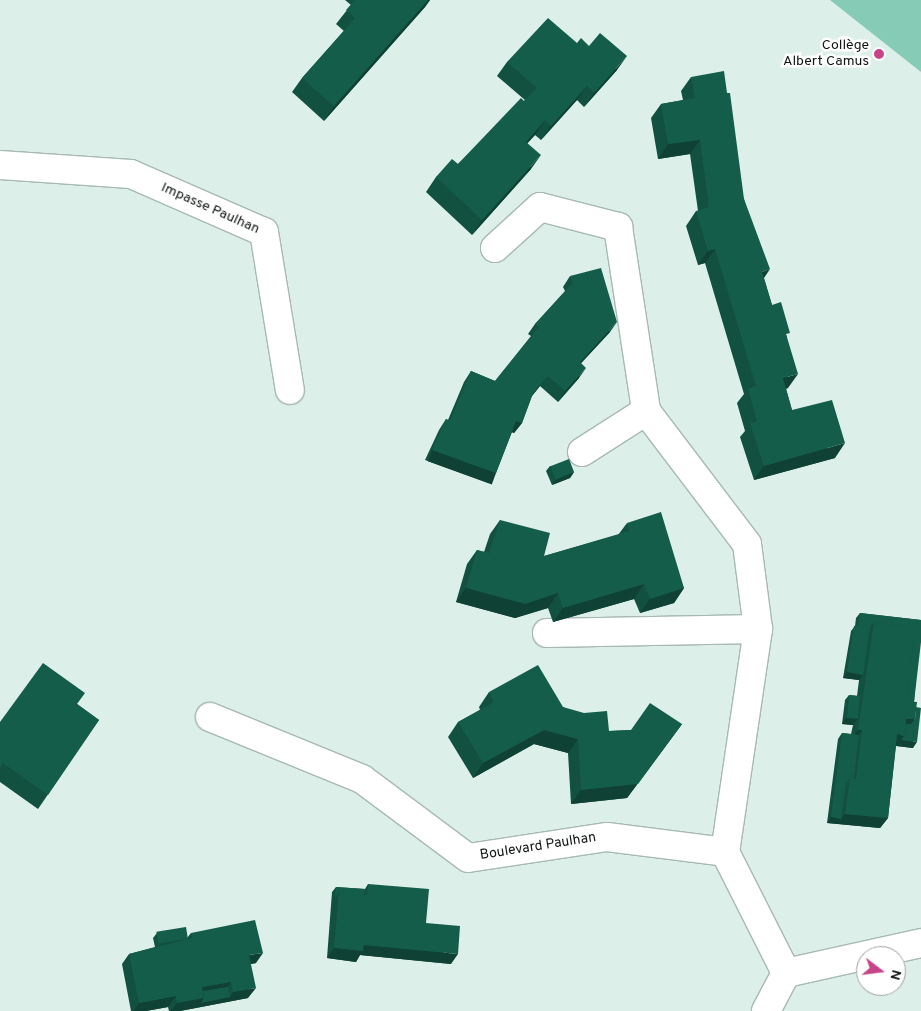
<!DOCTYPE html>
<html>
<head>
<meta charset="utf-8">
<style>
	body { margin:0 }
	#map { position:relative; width:921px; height:1011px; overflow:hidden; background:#dcefe8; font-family:Overpass,sans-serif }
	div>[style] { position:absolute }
	.green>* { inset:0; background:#85cbb5 }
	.roads { filter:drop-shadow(1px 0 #a7b9b2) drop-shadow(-1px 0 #a7b9b2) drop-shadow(0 1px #a7b9b2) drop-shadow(0 -1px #a7b9b2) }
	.street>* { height:28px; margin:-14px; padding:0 14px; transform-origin:14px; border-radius:14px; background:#fff }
	.wall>* { inset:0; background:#125040 }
	.shaded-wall>* { inset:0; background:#0f4134; transform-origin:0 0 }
	.building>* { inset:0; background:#155d4b; transform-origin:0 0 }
	.dots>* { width:14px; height:14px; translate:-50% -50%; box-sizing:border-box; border:2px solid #fff; border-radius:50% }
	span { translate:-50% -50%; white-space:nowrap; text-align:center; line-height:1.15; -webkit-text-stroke:5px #fff; paint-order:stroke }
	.poi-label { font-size:14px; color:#0f1513 }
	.right { translate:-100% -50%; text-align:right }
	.street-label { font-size:14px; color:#0f1513 }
	.north { position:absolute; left:856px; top:946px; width:50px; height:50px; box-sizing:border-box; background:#fff; border:1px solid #9fa1a1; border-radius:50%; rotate:105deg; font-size:14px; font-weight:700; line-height:20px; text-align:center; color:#0f1513 }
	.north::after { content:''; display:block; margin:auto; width:18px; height:22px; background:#c84488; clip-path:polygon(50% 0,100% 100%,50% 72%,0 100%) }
</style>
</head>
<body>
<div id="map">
	<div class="green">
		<div style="clip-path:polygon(830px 0,921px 0,921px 72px)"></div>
	</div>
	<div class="roads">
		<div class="street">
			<div style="left:0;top:165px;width:131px;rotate:3.9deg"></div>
			<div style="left:131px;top:174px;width:145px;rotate:23.6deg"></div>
			<div style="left:264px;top:232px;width:160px;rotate:80.7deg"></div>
			<div style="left:495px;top:248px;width:61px;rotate:-42.3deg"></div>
			<div style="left:540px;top:207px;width:81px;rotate:14.4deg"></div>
			<div style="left:618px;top:227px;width:186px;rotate:81.3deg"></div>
			<div style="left:646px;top:411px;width:167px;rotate:52.8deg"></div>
			<div style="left:747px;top:544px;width:86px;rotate:82.6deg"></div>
			<div style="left:758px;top:629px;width:225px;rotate:98.4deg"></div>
			<div style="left:582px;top:452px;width:76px;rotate:-32.6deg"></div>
			<div style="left:547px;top:633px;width:211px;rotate:-1.1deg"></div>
			<div style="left:210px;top:717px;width:164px;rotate:22.2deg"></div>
			<div style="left:362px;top:779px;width:132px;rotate:36.7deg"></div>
			<div style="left:468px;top:858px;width:141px;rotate:-8.6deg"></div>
			<div style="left:607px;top:837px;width:119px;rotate:7.2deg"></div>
			<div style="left:725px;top:852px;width:136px;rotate:63.2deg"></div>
			<div style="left:786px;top:973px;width:43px;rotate:117.8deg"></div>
			<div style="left:786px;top:973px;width:138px;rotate:-12.5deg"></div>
		</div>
	</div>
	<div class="wall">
		<div style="clip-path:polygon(345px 0,430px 0,425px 7px,324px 121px,292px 92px,302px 78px,344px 31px,336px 24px,351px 5px)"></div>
		<div style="clip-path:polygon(577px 43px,617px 70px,584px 107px,577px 100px,541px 140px,535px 135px,527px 143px,531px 169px,472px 235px,426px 192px,436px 177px,458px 164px,525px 100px,497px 76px,507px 62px)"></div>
		<div style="clip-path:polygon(691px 77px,744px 199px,764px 278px,772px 305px,787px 337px,788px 388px,786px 389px,792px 410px,835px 458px,754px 480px,740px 437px,745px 431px,737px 403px,744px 394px,705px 263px,698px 265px,686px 226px,696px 211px,698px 211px,690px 154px,658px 159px,651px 118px,661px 104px,683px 100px,681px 91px)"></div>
		<div style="clip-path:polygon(570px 276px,610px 332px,581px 363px,579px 378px,558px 402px,540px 386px,532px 396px,522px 423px,514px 433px,512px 432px,496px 473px,489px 483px,425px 460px,439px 430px,446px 419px,448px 420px,464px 382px,471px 371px,495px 381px,531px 336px,528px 334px,535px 324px,565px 291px,563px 287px)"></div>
		<div style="clip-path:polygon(550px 466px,574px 472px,570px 478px,552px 485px,546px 471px)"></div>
		<div style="clip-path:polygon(500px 520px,544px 556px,618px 535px,627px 523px,684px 588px,674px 603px,640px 613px,634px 599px,553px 622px,548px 608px,515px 618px,456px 602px,467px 564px,477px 550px,484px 552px,490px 534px)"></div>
		<div style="clip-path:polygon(860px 613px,921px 620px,914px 702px,913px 748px,896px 746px,888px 818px,880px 828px,827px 823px,838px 739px,842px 733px,851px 734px,853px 725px,842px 724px,845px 700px,849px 695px,857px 696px,859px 680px,843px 678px,851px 631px,855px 626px,856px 618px)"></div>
		<div style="clip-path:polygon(489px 692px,563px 707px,609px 731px,631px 730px,682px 724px,627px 798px,571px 804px,568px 753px,534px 744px,473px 778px,448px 737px,458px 722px,480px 710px,479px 707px)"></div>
		<div style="clip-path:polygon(77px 704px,99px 720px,38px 809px,0 782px,0 722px)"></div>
		<div style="clip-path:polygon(368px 884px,426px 923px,451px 964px,360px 955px,356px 962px,327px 958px,332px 892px,336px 887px,365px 889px)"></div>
		<div style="clip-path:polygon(157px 933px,187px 938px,191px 933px,256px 963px,251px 964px,248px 998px,180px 1011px,169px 1011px,168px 1007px,146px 1011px,131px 1011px,122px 964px,129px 954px,155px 947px,153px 938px)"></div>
	</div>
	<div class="shaded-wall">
		<div style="clip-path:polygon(428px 0,430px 0,425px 7px,324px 121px,334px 106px)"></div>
		<div style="clip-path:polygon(627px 56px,617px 70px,584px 107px,594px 93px)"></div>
		<div style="clip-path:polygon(587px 86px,577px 100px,541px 140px,551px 126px)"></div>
		<div style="clip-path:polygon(545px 120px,535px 135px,516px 156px,526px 142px)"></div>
		<div style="clip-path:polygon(700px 140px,690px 154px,658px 159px,668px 144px)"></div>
		<div style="clip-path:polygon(541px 155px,531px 169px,472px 235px,482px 220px)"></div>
		<div style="clip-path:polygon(715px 249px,705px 263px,698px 265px,708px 251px)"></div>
		<div style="clip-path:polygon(770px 269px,760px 284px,762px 272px)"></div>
		<div style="clip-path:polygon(617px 322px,610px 332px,573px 372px,580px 362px)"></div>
		<div style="clip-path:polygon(586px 368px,579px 378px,558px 402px,565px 391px)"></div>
		<div style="clip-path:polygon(798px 374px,788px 388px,773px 392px,783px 378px)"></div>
		<div style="clip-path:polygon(548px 376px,540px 386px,526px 403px,533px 393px)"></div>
		<div style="clip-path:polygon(516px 421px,522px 423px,514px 433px,509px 431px)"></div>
		<div style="clip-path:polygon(845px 443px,835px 458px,754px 480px,764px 466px)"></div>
		<div style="left:432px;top:450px;width:68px;height:12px;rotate:20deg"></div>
		<div style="clip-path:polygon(574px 472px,570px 478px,552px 485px,556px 480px)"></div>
		<div style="clip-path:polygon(644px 584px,634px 599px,553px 622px,563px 608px)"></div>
		<div style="clip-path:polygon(466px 588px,558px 593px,548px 608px,515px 618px,456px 602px)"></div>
		<div style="clip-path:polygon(684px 588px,674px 603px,640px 613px,650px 599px)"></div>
		<div style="clip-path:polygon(847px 672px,863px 675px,859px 680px,843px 678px)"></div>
		<div style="clip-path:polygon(846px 718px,857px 719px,853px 725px,842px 724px)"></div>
		<div style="clip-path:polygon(906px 719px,915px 719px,908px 730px,902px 729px)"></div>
		<div style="clip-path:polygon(682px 724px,627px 798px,571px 804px,581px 790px)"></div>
		<div style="clip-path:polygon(544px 730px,578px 739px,568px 753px,534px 744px,473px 778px,483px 763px)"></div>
		<div style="clip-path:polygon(858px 730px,862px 730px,855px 741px,850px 740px)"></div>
		<div style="clip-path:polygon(897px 734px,904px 736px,897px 746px,890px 744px)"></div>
		<div style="clip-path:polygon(901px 740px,917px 742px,913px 748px,897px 746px)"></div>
		<div style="clip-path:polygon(845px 814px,888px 818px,880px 828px,838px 824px)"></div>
		<div style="clip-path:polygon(831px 817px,841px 819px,838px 824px,827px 823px)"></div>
		<div style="clip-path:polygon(364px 945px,458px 954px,451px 964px,360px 955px,356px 962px,327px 958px,334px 948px)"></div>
		<div style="clip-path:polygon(263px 953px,256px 963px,242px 966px,249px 955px)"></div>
		<div style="clip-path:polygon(231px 982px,224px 992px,200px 996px,202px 987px)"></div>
		<div style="clip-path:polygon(256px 988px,248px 998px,180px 1011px,171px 1011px,177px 1003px,204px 998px,230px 997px,233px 992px)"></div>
		<div style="clip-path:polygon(176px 996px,168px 1007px,146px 1011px,134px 1011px,139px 1003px)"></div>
	</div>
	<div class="building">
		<div style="clip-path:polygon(355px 0,428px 0,334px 106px,302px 78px,355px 18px,346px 10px)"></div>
		<div style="clip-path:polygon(548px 18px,577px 43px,581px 38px,589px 46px,600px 33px,627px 56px,594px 93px,587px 86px,551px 126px,545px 120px,526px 142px,541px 155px,482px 220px,436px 177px,452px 159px,458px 164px,521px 98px,524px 101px,537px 88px,507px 62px)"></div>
		<div style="clip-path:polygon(724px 71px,727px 93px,730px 93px,744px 199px,770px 269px,762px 272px,772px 305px,781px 302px,790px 333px,786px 334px,798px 374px,783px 378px,792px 410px,832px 400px,845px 443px,764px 466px,750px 423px,757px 421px,748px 389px,756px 386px,715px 249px,708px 251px,696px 211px,709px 207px,700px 140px,668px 144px,661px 104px,695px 98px,691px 77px)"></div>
		<div style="clip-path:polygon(601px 268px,617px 322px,580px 362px,586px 368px,565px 391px,548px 376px,533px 393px,522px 423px,516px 421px,496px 473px,432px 450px,446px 419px,450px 421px,471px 371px,495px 381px,539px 327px,535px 324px,573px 283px,570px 276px)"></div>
		<div style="left:569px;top:459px;width:14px;height:20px;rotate:69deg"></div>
		<div style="clip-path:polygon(661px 512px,684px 588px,650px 599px,644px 584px,563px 608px,558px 593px,525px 604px,466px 588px,477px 550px,489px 553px,500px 520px,550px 533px,544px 556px,629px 531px,627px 523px)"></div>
		<div style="clip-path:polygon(860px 613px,921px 620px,921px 642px,914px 702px,906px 701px,915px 628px,874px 622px,870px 627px,863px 675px,847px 672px,854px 626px,858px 625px)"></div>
		<div style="clip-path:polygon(874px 622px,915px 628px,906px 701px,917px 702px,915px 719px,906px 719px,904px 736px,897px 734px,888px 818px,845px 814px,850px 778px,856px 779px,862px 730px,858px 730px)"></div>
		<div style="clip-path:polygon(43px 663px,85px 693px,77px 704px,99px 720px,48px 795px,3px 763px,0 768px,0 722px)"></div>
		<div style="clip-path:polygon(538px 665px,563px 707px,584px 713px,607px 711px,609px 731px,631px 730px,650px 703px,682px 724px,638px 784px,581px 790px,578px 739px,544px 730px,483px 763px,458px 722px,494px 702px,489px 692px)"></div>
		<div style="left:849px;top:695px;width:11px;height:23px;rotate:5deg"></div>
		<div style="clip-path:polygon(916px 707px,921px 708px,917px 742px,901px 740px,904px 736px,905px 724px,911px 724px,915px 719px)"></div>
		<div style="clip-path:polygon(842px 733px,859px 735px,854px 778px,850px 778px,846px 783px,841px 819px,831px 817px)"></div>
		<div style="clip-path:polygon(368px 884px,429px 889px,426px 923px,460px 926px,458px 954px,364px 945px,363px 951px,334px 948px,339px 892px,367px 895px)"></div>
		<div style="clip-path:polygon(336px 887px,365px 889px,364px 895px,339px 892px,335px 897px)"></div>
		<div style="clip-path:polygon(255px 920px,263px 953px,249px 955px,256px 988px,233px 992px,231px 982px,202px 987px,204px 998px,177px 1003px,176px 996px,139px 1003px,129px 954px,192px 938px,191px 933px)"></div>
		<div style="left:186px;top:927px;width:12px;height:30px;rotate:81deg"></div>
		<div style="clip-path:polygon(228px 987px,230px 997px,201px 1003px,204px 998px,203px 991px)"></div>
	</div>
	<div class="dots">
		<div style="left:879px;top:54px;background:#c84488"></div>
	</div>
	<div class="poi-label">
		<span class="right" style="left:869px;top:54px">Collège<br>Albert Camus</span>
	</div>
	<div class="street-label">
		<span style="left:210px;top:209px;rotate:24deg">Impasse Paulhan</span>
		<span style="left:538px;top:847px;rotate:-9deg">Boulevard Paulhan</span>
	</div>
	<div class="north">N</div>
</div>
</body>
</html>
